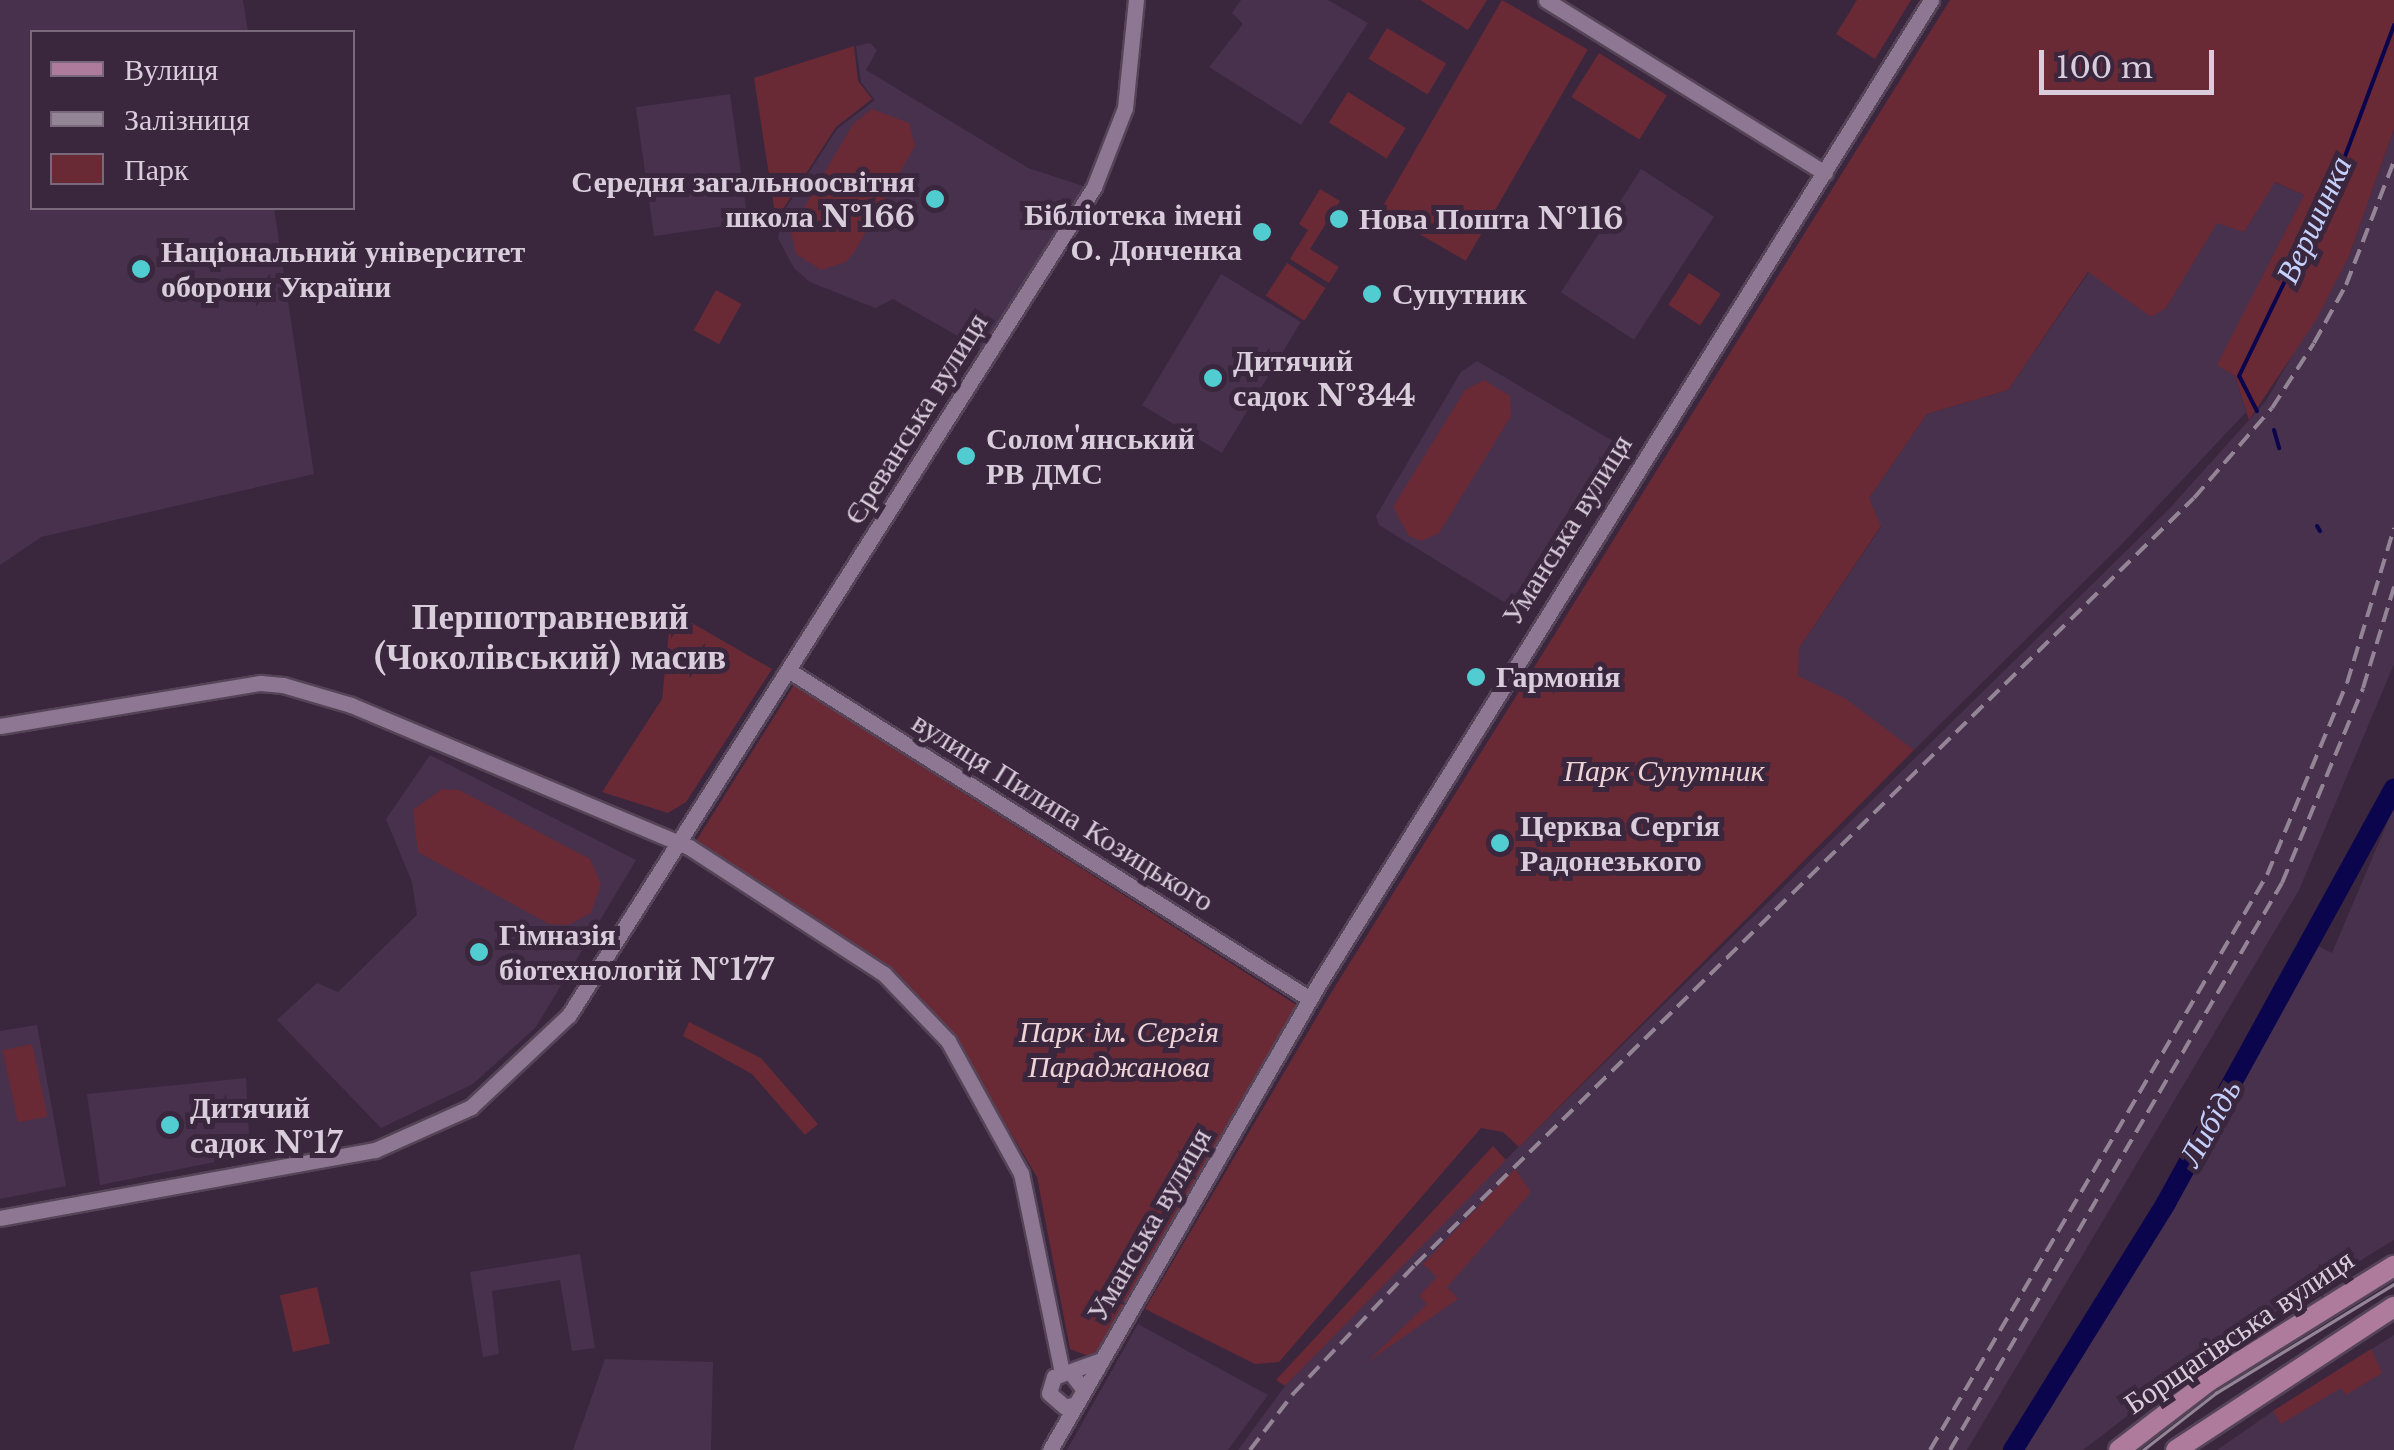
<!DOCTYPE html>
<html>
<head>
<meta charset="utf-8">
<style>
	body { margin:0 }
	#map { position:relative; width:2394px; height:1450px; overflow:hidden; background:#3a273e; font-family:"Libre Baskerville",serif }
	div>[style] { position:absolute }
	.built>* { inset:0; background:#48314c; transform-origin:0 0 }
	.green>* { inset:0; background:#692a36; transform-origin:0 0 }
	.stream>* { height:4px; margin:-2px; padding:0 2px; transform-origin:2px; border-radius:2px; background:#0b054d }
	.river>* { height:20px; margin:-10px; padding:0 10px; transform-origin:10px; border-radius:10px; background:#0b054d }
	.roads { filter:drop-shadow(2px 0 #554457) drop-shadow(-2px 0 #554457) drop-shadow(0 2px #554457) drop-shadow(0 -2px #554457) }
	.minor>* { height:15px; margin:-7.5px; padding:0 7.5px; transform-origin:7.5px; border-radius:7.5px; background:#8e7792 }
	.major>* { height:20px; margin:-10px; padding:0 10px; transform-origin:10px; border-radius:10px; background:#ae7b9d }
	.tram>* { height:2.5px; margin:-1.25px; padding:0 1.25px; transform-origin:1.25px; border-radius:1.25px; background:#938496 }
	.rail>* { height:4px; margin-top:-2px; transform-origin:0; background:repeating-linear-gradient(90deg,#938496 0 15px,transparent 0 23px) }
	.dots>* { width:28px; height:28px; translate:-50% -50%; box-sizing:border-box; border:5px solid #3a273e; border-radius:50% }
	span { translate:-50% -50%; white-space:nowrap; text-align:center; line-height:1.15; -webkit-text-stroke:10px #3a273e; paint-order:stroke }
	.poi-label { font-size:30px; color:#d9cddb; font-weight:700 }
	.right { translate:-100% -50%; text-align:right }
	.left { translate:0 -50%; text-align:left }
	.street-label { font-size:30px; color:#d9cddb }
	.park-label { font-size:30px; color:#efd4d7; font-style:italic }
	.water-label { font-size:32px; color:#c5d1fc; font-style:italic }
	.quarter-label { font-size:35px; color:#d9cddb; font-weight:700 }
	.legend { position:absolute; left:30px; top:30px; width:325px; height:180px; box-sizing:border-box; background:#3a273e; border:2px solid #7a697d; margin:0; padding:12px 18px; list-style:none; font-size:30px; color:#d9cddb }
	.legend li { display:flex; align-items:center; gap:20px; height:50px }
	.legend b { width:50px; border:2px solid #7a697d }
	.scale { position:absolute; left:2039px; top:50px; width:175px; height:45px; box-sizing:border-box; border:5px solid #d9cddb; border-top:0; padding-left:12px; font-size:30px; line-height:35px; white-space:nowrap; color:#d9cddb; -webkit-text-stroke:8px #3a273e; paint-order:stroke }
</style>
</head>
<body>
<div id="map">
	<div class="built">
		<div style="clip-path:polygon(0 0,243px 0,248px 32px,32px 32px,32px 208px,274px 208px,314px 474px,41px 537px,0 565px)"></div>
		<div style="clip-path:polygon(1241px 0,1328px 0,1368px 23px,1301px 125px,1209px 67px,1243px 24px,1232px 13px)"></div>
		<div style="clip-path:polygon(870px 43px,877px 50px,866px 70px,1028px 168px,1086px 187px,984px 351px,893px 299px,875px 308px,810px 282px,794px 268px,778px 238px,784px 211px,837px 129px,875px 100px,861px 82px,856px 46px)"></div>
		<div style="left:730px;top:94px;width:130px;height:95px;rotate:82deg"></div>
		<div style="clip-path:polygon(2394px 129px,2394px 664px,2299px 890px,1967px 1450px,1238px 1450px,1285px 1386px,1437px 1227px,2170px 508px,2266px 401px,2349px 256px)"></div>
		<div style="left:1641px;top:169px;width:87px;height:147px;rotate:33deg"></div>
		<div style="clip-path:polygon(2274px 182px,2304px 195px,2218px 365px,2235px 376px,2246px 412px,2121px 545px,1914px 750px,1798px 676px,1799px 648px,1881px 527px,1869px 498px,1927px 414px,2008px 390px,2089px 272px,2166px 308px,2217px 222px,2244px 232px)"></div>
		<div style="left:1221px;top:274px;width:93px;height:153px;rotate:31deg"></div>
		<div style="clip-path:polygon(1477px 361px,1613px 441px,1509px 605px,1379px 525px,1376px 516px,1461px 372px)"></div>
		<div style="clip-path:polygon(430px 755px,636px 860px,536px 1027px,473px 1084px,381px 1128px,277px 1020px,317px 983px,338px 992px,417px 915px,412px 882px,386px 819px)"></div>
		<div style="clip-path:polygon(2394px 807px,2394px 1240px,2213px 1350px,2083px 1450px,2019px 1450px,2211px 1128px,2312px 943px,2332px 953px)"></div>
		<div style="clip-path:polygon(37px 1025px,66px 1186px,0 1199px,0 1031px)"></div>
		<div style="clip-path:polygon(246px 1078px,250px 1155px,100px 1185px,87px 1094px)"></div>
		<div style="clip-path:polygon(580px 1254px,595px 1348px,572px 1351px,560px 1280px,492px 1291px,499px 1354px,483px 1357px,470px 1272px)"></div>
		<div style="clip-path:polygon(1138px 1324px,1268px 1395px,1228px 1450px,1067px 1450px)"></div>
		<div style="clip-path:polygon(2394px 1335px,2394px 1450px,2217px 1450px,2273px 1411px)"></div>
		<div style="clip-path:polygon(605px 1359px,713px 1362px,711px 1450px,573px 1450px)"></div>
	</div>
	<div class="green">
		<div style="clip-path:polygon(1420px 0,1487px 0,1468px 30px)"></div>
		<div style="left:1502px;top:0;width:99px;height:244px;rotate:30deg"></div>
		<div style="clip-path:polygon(1857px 0,1911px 0,1875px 59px,1836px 34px)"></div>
		<div style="clip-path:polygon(1950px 0,2394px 0,2394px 129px,2349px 256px,2316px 320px,2249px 420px,2235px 376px,2217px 365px,2304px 195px,2275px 182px,2244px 232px,2217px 223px,2166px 308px,2151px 317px,2088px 272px,2008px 390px,1927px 414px,1869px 498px,1881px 526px,1799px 648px,1798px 676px,1846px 699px,1914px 750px,1519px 1147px,1503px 1132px,1481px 1128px,1279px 1362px,1255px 1364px,1145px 1309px,1328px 998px)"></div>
		<div style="left:1387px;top:28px;width:69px;height:36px;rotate:31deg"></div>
		<div style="clip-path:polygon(854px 46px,858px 81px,872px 99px,836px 127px,776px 220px,754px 78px)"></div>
		<div style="left:1599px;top:53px;width:80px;height:52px;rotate:32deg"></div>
		<div style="left:1348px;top:92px;width:68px;height:36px;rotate:32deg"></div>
		<div style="clip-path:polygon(872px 109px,909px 123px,915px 146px,855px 251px,846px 262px,821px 270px,796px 254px,791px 230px,853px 124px)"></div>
		<div style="clip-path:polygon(1320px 189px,1340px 201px,1310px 249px,1339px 267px,1329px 283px,1290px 259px,1308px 230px,1299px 224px)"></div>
		<div style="left:1287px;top:263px;width:46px;height:39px;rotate:33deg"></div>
		<div style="left:1689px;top:273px;width:38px;height:38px;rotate:33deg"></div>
		<div style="left:716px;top:290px;width:29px;height:46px;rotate:29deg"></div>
		<div style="clip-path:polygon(1484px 380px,1510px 396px,1511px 416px,1439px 533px,1421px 541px,1409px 536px,1393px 507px,1465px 390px)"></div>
		<div style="clip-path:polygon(671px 611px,772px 669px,686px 802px,668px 813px,602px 792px,662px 699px)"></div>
		<div style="clip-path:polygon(794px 685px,1298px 1006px,1096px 1359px,1070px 1349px,1037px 1177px,951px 1032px,887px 965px,696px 841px)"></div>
		<div style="clip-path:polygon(442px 789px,459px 790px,590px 859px,601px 884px,591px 913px,568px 925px,549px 924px,418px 852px,413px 810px)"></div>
		<div style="clip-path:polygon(689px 1022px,761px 1058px,818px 1124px,805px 1135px,752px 1074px,683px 1036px)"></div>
		<div style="left:32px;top:1044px;width:74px;height:30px;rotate:78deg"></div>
		<div style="clip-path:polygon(1493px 1146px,1506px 1160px,1285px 1386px,1276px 1380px)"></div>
		<div style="clip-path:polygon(1515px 1169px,1531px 1192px,1447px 1287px,1458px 1299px,1366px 1363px,1427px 1304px,1419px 1296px,1437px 1277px,1423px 1264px)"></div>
		<div style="left:317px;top:1287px;width:58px;height:38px;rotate:77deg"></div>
		<div style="clip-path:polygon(2371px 1349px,2382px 1373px,2346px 1395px,2341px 1388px,2281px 1424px,2273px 1411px)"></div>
	</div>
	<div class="stream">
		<div style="left:2257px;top:411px;width:39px;rotate:-117deg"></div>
		<div style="left:2239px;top:376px;width:241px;rotate:-64.2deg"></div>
		<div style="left:2344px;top:159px;width:143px;rotate:-69.5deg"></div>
		<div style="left:2274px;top:430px;width:19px;rotate:74deg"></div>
		<div style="left:2317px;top:526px;width:6px;rotate:59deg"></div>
	</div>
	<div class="river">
		<div style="left:2013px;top:1450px;width:291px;rotate:-58.2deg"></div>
		<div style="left:2166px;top:1203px;width:473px;rotate:-61.2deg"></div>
	</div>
	<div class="roads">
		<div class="minor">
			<div style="left:1546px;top:0;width:328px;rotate:31.8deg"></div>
			<div style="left:788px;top:670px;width:617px;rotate:32.22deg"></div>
			<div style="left:0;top:726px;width:264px;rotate:-9.4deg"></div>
			<div style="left:260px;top:683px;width:23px;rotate:5deg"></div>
			<div style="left:283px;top:685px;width:71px;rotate:16.4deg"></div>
			<div style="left:351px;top:705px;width:367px;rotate:22.8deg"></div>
			<div style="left:689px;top:847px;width:233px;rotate:33.1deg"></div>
			<div style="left:884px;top:974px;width:93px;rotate:46.3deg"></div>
			<div style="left:948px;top:1041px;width:151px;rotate:61.1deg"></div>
			<div style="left:1021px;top:1173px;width:203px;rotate:78.4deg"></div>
			<div style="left:0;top:1218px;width:381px;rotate:-10.3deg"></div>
			<div style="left:375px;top:1150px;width:105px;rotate:-24.1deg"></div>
			<div style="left:471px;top:1107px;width:134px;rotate:-43.2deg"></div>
			<div style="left:569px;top:1015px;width:980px;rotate:-57.62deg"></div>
			<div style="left:1094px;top:187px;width:85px;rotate:-68.6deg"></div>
			<div style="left:1125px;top:108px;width:109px;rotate:-84.2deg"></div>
			<div style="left:1070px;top:1372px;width:23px;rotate:52deg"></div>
			<div style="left:1084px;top:1390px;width:16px;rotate:120deg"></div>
			<div style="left:1076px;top:1404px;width:11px;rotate:165deg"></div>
			<div style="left:1065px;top:1407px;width:21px;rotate:-139deg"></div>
			<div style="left:1049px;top:1393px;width:17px;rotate:-73deg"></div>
			<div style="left:1054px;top:1377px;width:50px;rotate:-19.9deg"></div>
			<div style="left:1050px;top:1450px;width:537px;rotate:-60.04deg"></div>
			<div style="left:1318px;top:985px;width:1160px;rotate:-58.1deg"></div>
		</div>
		<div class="major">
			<div style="left:2119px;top:1450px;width:113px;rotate:-37.5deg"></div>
			<div style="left:2209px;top:1381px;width:218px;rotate:-31.9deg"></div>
			<div style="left:2176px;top:1450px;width:261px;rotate:-33.3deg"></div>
		</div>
	</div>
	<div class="tram">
		<div style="left:2143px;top:1450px;width:93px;rotate:-38deg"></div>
		<div style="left:2216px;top:1393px;width:209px;rotate:-31.5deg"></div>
	</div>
	<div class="rail">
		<div style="left:1250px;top:1450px;width:71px;rotate:-52.5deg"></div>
		<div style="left:1293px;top:1394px;width:178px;rotate:-46.6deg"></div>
		<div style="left:1415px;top:1265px;width:1093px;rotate:-44.56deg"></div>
		<div style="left:2194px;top:498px;width:119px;rotate:-49.1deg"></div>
		<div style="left:2272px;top:408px;width:77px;rotate:-57.1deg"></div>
		<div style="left:2314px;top:343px;width:66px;rotate:-61.1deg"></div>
		<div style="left:2346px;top:285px;width:133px;rotate:-68.8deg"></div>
		<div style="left:1930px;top:1450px;width:666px;rotate:-59.63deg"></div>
		<div style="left:2267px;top:875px;width:208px;rotate:-67.4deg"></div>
		<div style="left:2347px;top:683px;width:162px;rotate:-73.1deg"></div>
		<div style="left:1950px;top:1450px;width:657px;rotate:-59.65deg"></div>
		<div style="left:2282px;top:883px;width:211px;rotate:-67.4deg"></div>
		<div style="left:2363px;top:688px;width:106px;rotate:-72.9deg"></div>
	</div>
	<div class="dots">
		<div style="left:935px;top:199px;background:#51ccd1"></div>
		<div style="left:1339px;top:219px;background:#51ccd1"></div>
		<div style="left:1262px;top:232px;background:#51ccd1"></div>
		<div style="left:141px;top:269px;background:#51ccd1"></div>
		<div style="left:1372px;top:294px;background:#51ccd1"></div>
		<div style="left:1213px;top:378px;background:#51ccd1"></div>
		<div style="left:966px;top:456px;background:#51ccd1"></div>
		<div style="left:1476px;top:677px;background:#51ccd1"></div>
		<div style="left:1500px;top:843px;background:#51ccd1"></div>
		<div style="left:479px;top:952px;background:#51ccd1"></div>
		<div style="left:170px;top:1125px;background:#51ccd1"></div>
	</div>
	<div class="poi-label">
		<span class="right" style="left:915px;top:199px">Середня загальноосвітня<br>школа №166</span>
		<span class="right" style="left:1242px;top:232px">Бібліотека імені<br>О. Донченка</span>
		<span class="left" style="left:1359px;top:219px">Нова Пошта №116</span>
		<span class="left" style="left:161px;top:269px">Національний університет<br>оборони України</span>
		<span class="left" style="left:1392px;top:294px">Супутник</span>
		<span class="left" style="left:1233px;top:378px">Дитячий<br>садок №344</span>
		<span class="left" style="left:986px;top:456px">Солом'янський<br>РВ ДМС</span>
		<span class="left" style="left:1496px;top:677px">Гармонія</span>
		<span class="left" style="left:1520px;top:843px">Церква Сергія<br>Радонезького</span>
		<span class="left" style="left:499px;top:952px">Гімназія<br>біотехнологій №177</span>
		<span class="left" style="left:190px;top:1125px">Дитячий<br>садок №17</span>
	</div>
	<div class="street-label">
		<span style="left:916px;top:419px;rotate:-58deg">Єреванська вулиця</span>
		<span style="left:1567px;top:530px;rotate:-58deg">Уманська вулиця</span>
		<span style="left:1063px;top:812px;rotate:32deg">вулиця Пилипа Козицького</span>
		<span style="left:1149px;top:1225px;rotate:-60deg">Уманська вулиця</span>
		<span style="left:2239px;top:1332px;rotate:-34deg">Борщагівська вулиця</span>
	</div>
	<div class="park-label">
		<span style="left:1664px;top:771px">Парк Супутник</span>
		<span style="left:1119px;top:1049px">Парк ім. Сергія<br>Параджанова</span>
	</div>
	<div class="water-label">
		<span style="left:2314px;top:220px;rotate:-65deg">Вершинка</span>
		<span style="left:2210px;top:1123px;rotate:-61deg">Либідь</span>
	</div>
	<div class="quarter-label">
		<span style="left:550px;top:637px">Першотравневий<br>(Чоколівський) масив</span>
	</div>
	<ul class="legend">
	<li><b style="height:12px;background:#ae7b9d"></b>Вулиця</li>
	<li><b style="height:12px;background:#938496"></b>Залізниця</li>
	<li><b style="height:28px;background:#692a36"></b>Парк</li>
	</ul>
	<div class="scale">100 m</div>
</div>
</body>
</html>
